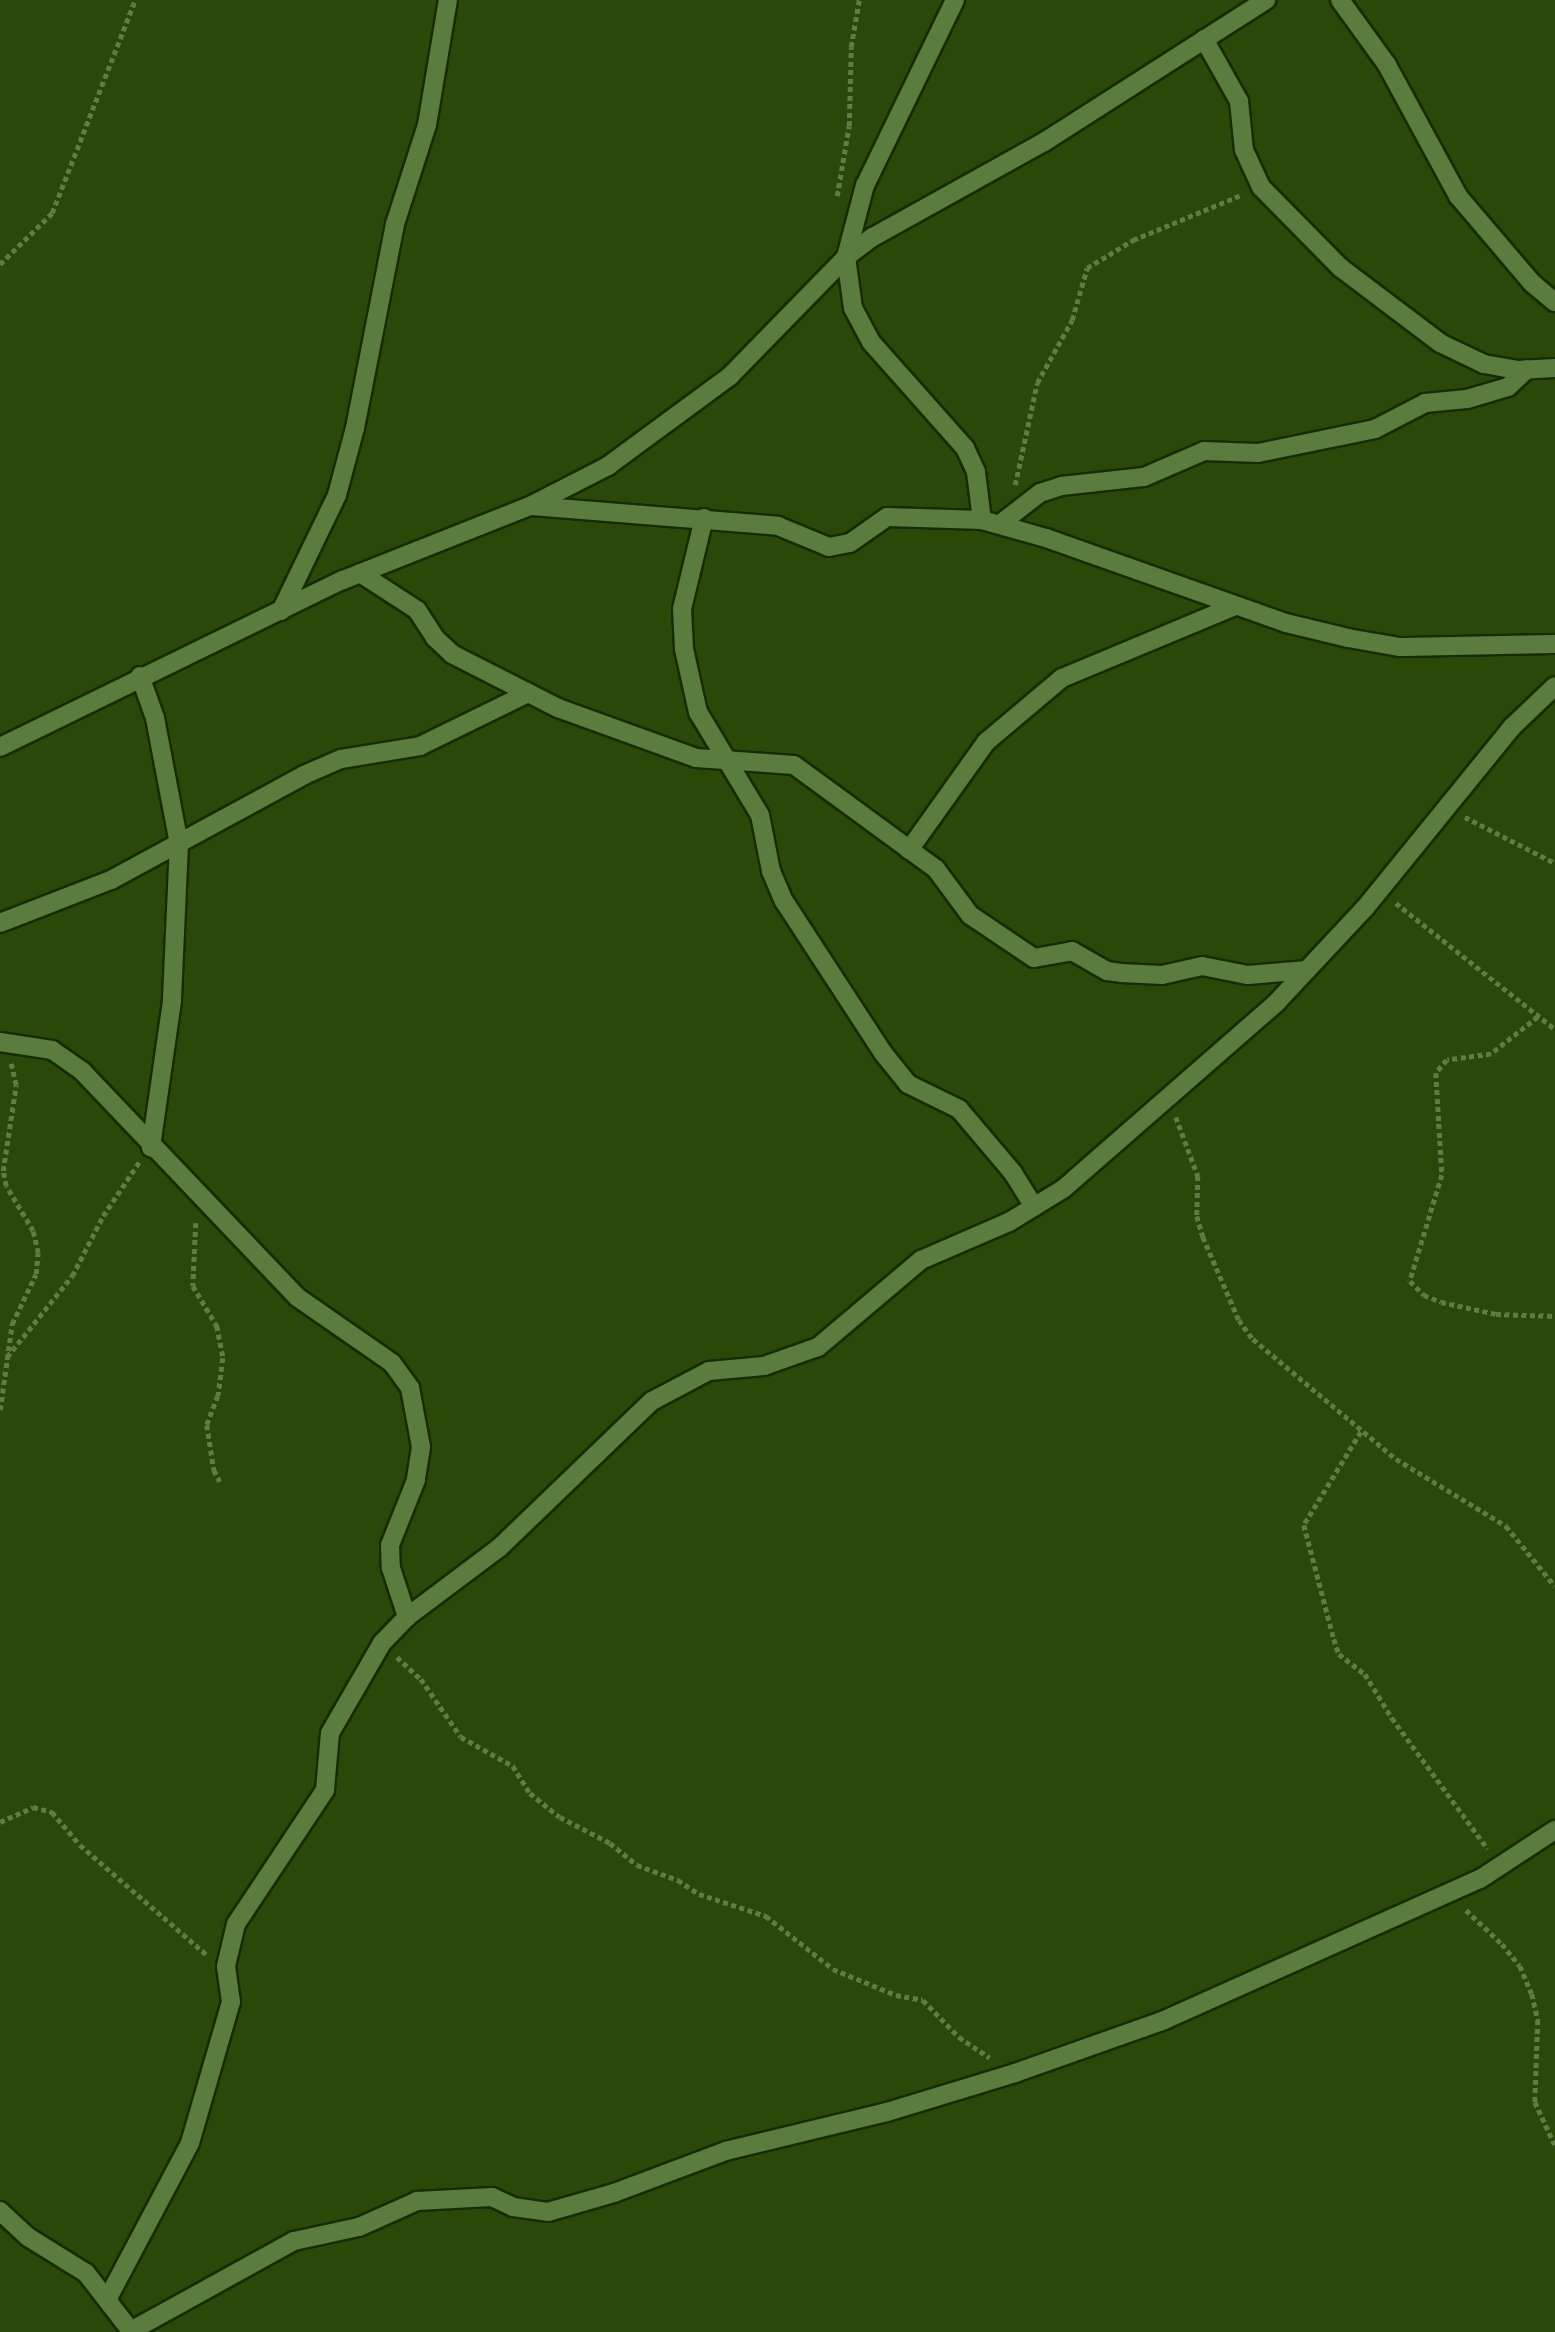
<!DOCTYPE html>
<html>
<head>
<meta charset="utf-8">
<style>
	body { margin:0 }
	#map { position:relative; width:1555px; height:2332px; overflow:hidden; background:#2a4807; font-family:Roboto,sans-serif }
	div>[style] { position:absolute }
	.path>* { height:4.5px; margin-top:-2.25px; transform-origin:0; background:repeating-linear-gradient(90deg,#607b44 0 5px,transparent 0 8.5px) }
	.roads { filter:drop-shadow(2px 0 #162c00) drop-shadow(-2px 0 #162c00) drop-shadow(0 2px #162c00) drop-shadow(0 -2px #162c00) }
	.minor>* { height:18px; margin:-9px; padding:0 9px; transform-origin:9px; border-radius:9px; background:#5b7c3f }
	span { translate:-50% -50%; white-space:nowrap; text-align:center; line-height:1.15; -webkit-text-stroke:6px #2a4807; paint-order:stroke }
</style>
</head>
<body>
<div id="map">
	<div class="path">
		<div style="left:837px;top:196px;width:71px;rotate:-80.3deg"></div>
		<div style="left:849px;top:126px;width:79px;rotate:-88.5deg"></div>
		<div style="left:851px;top:47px;width:48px;rotate:-80.3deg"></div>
		<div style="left:0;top:264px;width:73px;rotate:-44.4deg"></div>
		<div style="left:52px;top:213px;width:229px;rotate:-68.7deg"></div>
		<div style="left:1015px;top:485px;width:104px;rotate:-77.8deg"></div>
		<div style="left:1037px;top:383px;width:72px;rotate:-60.9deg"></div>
		<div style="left:1072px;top:320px;width:54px;rotate:-73.9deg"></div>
		<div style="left:1087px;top:268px;width:54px;rotate:-31.3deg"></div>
		<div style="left:1133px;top:240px;width:117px;rotate:-22.6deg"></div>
		<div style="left:1465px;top:817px;width:101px;rotate:27.1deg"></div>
		<div style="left:1396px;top:903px;width:203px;rotate:38.4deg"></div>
		<div style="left:1538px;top:1017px;width:60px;rotate:141.8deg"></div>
		<div style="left:1491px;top:1054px;width:44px;rotate:172.2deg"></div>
		<div style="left:1447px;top:1060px;width:17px;rotate:130deg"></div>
		<div style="left:1436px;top:1073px;width:102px;rotate:86.6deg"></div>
		<div style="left:1442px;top:1175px;width:111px;rotate:106.8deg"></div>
		<div style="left:1410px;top:1281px;width:20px;rotate:45deg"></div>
		<div style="left:1424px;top:1295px;width:18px;rotate:22deg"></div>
		<div style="left:1441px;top:1302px;width:56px;rotate:12.3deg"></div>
		<div style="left:1496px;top:1314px;width:59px;rotate:1.9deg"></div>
		<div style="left:1176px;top:1117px;width:63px;rotate:69.6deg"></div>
		<div style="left:1198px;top:1176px;width:40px;rotate:91.4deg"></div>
		<div style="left:1197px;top:1216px;width:22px;rotate:74deg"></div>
		<div style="left:1203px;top:1237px;width:90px;rotate:66.6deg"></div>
		<div style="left:1239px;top:1320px;width:24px;rotate:54deg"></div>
		<div style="left:1253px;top:1339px;width:187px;rotate:40deg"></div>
		<div style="left:1396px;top:1459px;width:129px;rotate:31.3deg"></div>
		<div style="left:1506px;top:1526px;width:77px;rotate:50.8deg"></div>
		<div style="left:196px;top:1223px;width:63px;rotate:92.7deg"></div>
		<div style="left:193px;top:1286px;width:47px;rotate:59deg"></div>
		<div style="left:217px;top:1326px;width:33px;rotate:79deg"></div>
		<div style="left:223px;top:1358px;width:38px;rotate:97deg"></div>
		<div style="left:218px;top:1396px;width:31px;rotate:111deg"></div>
		<div style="left:207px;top:1425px;width:46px;rotate:81.2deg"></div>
		<div style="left:214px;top:1470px;width:13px;rotate:63deg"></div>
		<div style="left:7px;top:1357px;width:104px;rotate:-51.3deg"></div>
		<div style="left:72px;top:1276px;width:68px;rotate:-62.7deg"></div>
		<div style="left:103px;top:1216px;width:65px;rotate:-56.3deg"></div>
		<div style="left:0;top:1410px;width:87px;rotate:-82.1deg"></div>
		<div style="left:12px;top:1324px;width:55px;rotate:-64.4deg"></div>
		<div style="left:36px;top:1274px;width:21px;rotate:-85deg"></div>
		<div style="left:38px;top:1253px;width:23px;rotate:-103deg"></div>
		<div style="left:33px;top:1231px;width:52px;rotate:-121deg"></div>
		<div style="left:6px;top:1186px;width:15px;rotate:-101deg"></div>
		<div style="left:3px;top:1171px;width:87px;rotate:-81.4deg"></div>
		<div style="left:16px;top:1085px;width:22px;rotate:-103deg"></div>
		<div style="left:1361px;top:1432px;width:109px;rotate:121.5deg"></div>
		<div style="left:1304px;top:1525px;width:118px;rotate:75.3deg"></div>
		<div style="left:1334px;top:1639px;width:16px;rotate:72deg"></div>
		<div style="left:1339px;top:1654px;width:33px;rotate:38deg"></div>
		<div style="left:1365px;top:1674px;width:52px;rotate:58.5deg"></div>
		<div style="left:1392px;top:1718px;width:162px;rotate:53.8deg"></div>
		<div style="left:397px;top:1657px;width:33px;rotate:43deg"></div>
		<div style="left:421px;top:1679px;width:70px;rotate:55.4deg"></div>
		<div style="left:461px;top:1737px;width:60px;rotate:29.1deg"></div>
		<div style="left:513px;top:1766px;width:32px;rotate:58deg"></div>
		<div style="left:530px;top:1793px;width:38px;rotate:39deg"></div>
		<div style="left:560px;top:1817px;width:56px;rotate:27.5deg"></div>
		<div style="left:610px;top:1843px;width:35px;rotate:39deg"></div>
		<div style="left:637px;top:1865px;width:44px;rotate:20.1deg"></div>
		<div style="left:678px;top:1880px;width:25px;rotate:34deg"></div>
		<div style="left:699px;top:1894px;width:71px;rotate:18.2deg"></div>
		<div style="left:766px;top:1916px;width:85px;rotate:38.3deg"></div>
		<div style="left:833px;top:1969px;width:68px;rotate:22.4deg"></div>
		<div style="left:896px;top:1995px;width:27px;rotate:10deg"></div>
		<div style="left:923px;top:2000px;width:52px;rotate:45.8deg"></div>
		<div style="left:959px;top:2037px;width:37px;rotate:34deg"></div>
		<div style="left:0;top:1822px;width:36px;rotate:-24deg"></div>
		<div style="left:33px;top:1807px;width:20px;rotate:15deg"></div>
		<div style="left:52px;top:1812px;width:43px;rotate:49.7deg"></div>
		<div style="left:80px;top:1845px;width:168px;rotate:40.9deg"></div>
		<div style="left:1466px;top:1910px;width:50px;rotate:43.4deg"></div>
		<div style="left:1502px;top:1944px;width:28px;rotate:51deg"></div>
		<div style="left:1520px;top:1966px;width:30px;rotate:67deg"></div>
		<div style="left:1532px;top:1994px;width:27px;rotate:77deg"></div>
		<div style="left:1538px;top:2020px;width:82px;rotate:92.1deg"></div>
		<div style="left:1535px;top:2102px;width:47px;rotate:65.1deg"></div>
	</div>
	<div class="roads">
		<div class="minor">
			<div style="left:955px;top:0;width:206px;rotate:115.9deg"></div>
			<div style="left:865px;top:185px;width:74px;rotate:104.8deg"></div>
			<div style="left:846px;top:257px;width:51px;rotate:82.2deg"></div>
			<div style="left:853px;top:308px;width:38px;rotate:62deg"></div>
			<div style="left:871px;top:342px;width:142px;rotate:48.4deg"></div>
			<div style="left:965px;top:448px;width:26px;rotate:65deg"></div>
			<div style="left:976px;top:472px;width:48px;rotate:82.9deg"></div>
			<div style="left:1340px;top:0;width:80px;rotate:54.1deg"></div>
			<div style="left:1387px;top:65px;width:149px;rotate:61.5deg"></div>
			<div style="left:1458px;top:196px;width:114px;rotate:49.6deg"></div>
			<div style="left:1532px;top:283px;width:30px;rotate:40deg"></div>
			<div style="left:1204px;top:39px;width:71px;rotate:60.6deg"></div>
			<div style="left:1239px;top:101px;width:49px;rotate:84.2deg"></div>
			<div style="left:1244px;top:150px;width:41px;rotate:65.3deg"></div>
			<div style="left:1261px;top:187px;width:114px;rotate:45.4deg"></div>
			<div style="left:1341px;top:268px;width:124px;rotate:37.1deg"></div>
			<div style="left:1440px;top:343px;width:49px;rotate:25.5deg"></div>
			<div style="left:1484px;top:364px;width:35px;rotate:10deg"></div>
			<div style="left:1518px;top:370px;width:37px;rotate:-3deg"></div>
			<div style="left:532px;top:506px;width:247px;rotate:4.6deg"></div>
			<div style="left:778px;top:526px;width:55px;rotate:22.4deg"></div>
			<div style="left:829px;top:547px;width:21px;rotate:-11deg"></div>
			<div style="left:850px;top:543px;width:45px;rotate:-35.1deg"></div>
			<div style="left:887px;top:517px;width:95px;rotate:1.8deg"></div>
			<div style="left:982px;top:520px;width:66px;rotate:15.7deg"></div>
			<div style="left:1046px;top:538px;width:255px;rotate:19.5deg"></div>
			<div style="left:1286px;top:623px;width:64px;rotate:13.6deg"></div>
			<div style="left:1348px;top:638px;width:53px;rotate:9.8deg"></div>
			<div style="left:1400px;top:647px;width:155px;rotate:-1.1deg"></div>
			<div style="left:704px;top:518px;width:94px;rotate:103.6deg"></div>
			<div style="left:682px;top:609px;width:40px;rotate:87.1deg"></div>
			<div style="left:684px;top:649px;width:65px;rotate:77.5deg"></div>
			<div style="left:698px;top:712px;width:120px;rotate:59deg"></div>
			<div style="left:760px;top:815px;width:57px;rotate:78.9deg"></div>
			<div style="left:771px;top:871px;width:33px;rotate:67deg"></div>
			<div style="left:784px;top:901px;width:181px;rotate:56.9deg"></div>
			<div style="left:883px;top:1053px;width:40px;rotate:51deg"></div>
			<div style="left:908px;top:1084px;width:57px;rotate:26.1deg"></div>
			<div style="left:959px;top:1109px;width:84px;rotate:49.8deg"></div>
			<div style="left:1013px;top:1173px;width:40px;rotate:58deg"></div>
			<div style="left:1000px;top:524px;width:51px;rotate:-37.8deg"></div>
			<div style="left:1040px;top:493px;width:22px;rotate:-18deg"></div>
			<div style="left:1061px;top:486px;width:83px;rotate:-6.2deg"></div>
			<div style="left:1144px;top:477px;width:65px;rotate:-23.4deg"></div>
			<div style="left:1204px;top:451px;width:54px;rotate:2.1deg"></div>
			<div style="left:1258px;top:453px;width:119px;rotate:-11.6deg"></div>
			<div style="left:1375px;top:429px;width:56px;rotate:-27.5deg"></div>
			<div style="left:1425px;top:403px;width:42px;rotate:-5.4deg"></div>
			<div style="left:1467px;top:399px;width:43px;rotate:-16.3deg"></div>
			<div style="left:1508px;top:387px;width:26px;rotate:-43deg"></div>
			<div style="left:360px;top:573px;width:68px;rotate:33deg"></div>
			<div style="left:417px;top:610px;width:33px;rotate:57deg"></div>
			<div style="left:435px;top:638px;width:23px;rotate:43deg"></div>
			<div style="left:452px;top:654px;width:119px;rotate:27deg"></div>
			<div style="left:558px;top:708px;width:147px;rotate:19.9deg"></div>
			<div style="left:696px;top:758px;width:98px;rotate:4.1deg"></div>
			<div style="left:794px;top:765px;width:176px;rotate:36.2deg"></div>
			<div style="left:936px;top:869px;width:57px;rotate:53.5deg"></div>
			<div style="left:970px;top:915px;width:77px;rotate:33.9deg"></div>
			<div style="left:1034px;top:958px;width:39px;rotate:-10deg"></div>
			<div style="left:1072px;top:951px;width:40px;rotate:29.7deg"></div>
			<div style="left:1107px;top:971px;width:14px;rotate:8deg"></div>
			<div style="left:1121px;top:973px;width:41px;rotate:2.8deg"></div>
			<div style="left:1162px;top:975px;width:41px;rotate:-12.7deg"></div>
			<div style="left:1202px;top:966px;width:47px;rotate:11.1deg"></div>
			<div style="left:1248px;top:975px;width:59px;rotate:-4.8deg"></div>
			<div style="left:281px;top:611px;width:129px;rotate:-64.2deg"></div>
			<div style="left:337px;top:495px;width:69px;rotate:-75deg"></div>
			<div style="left:355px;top:428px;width:208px;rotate:-78.9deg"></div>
			<div style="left:395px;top:224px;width:104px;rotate:-72.1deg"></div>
			<div style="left:427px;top:125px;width:127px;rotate:-80.5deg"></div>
			<div style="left:140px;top:676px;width:45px;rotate:70.3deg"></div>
			<div style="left:155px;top:718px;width:128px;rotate:79.2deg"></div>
			<div style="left:179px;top:844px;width:157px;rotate:92.6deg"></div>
			<div style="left:172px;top:1001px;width:148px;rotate:98.2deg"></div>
			<div style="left:0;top:747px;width:381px;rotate:-26deg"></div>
			<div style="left:343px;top:580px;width:201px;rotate:-21.6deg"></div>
			<div style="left:530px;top:506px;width:88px;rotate:-27.1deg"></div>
			<div style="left:608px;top:466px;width:152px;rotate:-36.4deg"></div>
			<div style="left:730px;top:376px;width:166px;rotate:-45.7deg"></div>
			<div style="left:846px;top:257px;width:34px;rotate:-37deg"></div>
			<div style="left:873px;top:237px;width:196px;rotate:-29.1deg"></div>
			<div style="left:1044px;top:142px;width:264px;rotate:-32.6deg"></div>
			<div style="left:909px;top:850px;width:133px;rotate:-54.5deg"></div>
			<div style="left:986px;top:742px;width:99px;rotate:-40.1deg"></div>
			<div style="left:1062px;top:678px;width:187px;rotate:-22.6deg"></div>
			<div style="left:0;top:923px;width:119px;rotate:-21.2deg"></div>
			<div style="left:111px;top:880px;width:220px;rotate:-28.5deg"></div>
			<div style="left:304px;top:775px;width:40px;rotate:-23.4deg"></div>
			<div style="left:341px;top:759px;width:80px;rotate:-9.3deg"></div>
			<div style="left:420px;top:746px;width:120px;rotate:-26.1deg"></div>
			<div style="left:0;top:1042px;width:53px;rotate:8.7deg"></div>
			<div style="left:52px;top:1050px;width:37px;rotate:35deg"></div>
			<div style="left:82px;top:1071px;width:312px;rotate:46.4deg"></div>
			<div style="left:297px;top:1297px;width:116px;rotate:34.8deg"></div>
			<div style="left:392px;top:1363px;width:31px;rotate:54deg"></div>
			<div style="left:410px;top:1388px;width:60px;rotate:79.4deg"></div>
			<div style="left:421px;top:1447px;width:33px;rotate:99deg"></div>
			<div style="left:416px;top:1480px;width:70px;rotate:111.8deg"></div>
			<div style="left:390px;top:1545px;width:23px;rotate:88deg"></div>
			<div style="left:391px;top:1568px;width:52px;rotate:71.9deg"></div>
			<div style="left:0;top:2211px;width:38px;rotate:43deg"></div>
			<div style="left:28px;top:2237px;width:68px;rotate:31.8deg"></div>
			<div style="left:86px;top:2273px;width:73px;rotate:52.2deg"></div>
			<div style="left:108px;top:2298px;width:175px;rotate:-62.1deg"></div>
			<div style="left:190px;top:2143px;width:147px;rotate:-73.8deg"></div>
			<div style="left:231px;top:2002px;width:36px;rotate:-98deg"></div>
			<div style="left:226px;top:1966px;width:43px;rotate:-76.6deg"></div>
			<div style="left:236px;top:1924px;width:161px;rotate:-56.4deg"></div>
			<div style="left:325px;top:1790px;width:57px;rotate:-85deg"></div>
			<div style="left:330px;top:1733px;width:104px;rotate:-60deg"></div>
			<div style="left:382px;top:1643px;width:36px;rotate:-46deg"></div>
			<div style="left:407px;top:1617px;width:115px;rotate:-36.9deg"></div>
			<div style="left:499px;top:1548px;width:212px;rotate:-43.9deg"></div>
			<div style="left:652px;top:1401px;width:64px;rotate:-27.8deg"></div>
			<div style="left:709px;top:1371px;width:55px;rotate:-5.2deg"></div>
			<div style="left:764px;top:1366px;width:57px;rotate:-19.4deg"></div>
			<div style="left:818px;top:1347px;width:135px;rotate:-40.2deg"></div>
			<div style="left:921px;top:1260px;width:96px;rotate:-23.4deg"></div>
			<div style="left:1009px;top:1222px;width:63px;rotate:-31.4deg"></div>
			<div style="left:1063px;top:1189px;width:283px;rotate:-41.1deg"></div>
			<div style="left:1276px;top:1003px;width:130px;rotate:-46.9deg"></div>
			<div style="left:1365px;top:908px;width:233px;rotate:-50.9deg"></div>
			<div style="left:1512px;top:727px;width:59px;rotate:-43.6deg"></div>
			<div style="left:129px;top:2332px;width:188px;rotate:-28.9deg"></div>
			<div style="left:294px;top:2241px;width:66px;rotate:-12.2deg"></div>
			<div style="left:359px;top:2227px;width:64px;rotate:-24.1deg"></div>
			<div style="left:417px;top:2201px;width:75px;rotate:-3.1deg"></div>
			<div style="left:492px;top:2197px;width:23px;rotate:25deg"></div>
			<div style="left:513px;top:2207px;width:35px;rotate:8deg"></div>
			<div style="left:548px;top:2212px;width:69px;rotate:-16.1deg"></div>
			<div style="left:614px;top:2193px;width:120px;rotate:-20.6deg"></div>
			<div style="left:726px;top:2151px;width:166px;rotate:-13.6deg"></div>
			<div style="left:887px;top:2112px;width:134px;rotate:-16.9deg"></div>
			<div style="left:1015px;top:2073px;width:156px;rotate:-19.5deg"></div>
			<div style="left:1162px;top:2021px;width:348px;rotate:-24.1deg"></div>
			<div style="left:1480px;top:1879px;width:90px;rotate:-33.2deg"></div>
		</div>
	</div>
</div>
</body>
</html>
